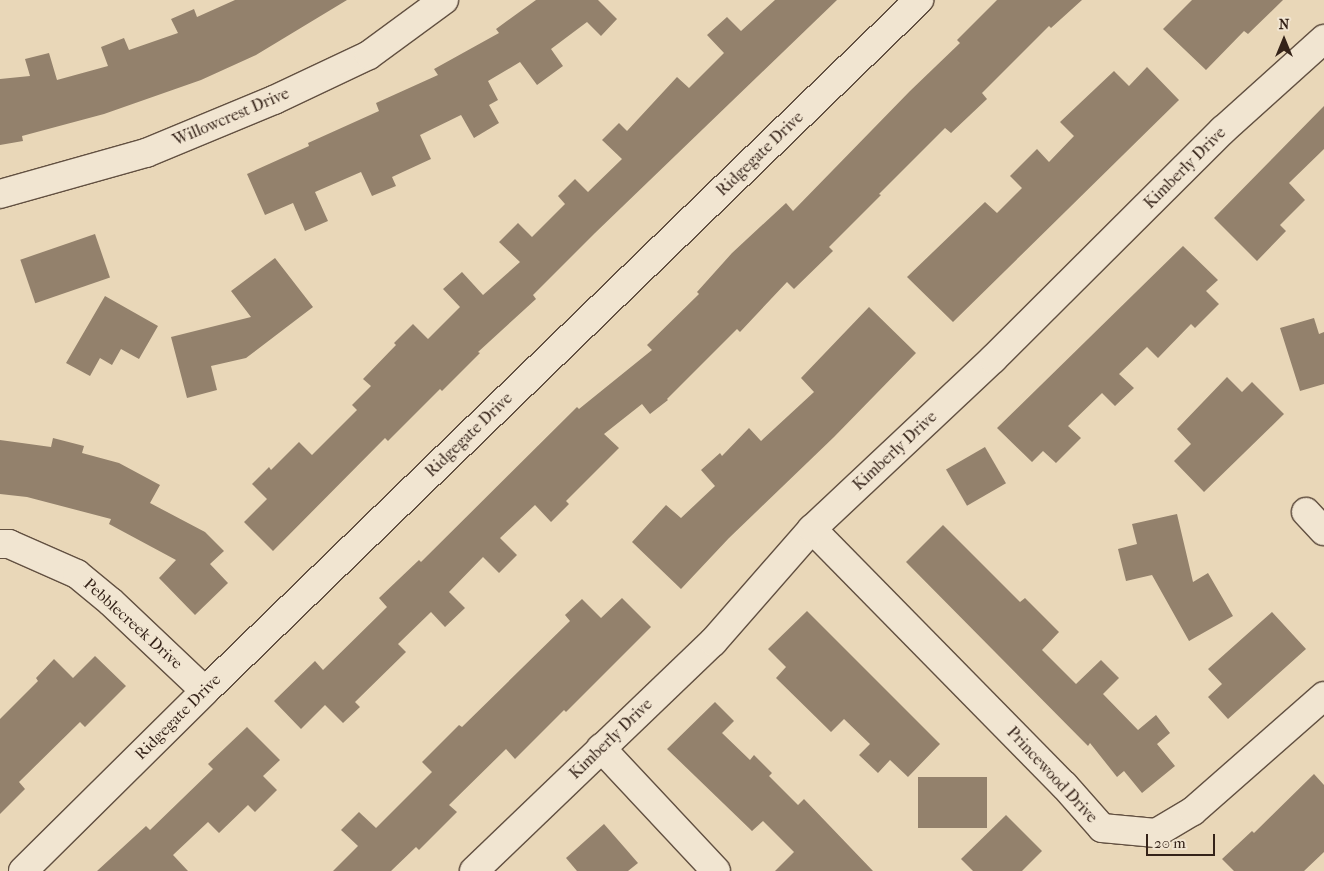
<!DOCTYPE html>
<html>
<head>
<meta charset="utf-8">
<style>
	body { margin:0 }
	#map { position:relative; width:1324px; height:871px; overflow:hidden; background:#e9d7b8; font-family:"IM FELL French Canon",serif }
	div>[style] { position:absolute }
	.building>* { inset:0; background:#93816c; transform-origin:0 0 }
	.roads { filter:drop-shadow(1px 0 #625041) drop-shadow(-1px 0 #625041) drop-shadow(0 1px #625041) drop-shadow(0 -1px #625041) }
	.street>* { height:28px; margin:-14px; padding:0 14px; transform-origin:14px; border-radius:14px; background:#f1e5d1 }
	span { translate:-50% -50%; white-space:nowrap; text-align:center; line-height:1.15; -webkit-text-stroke:5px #f1e5d1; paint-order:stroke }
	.street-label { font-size:16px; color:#352319 }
	.north { position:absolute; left:1259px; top:15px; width:50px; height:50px; -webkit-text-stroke:4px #f1e5d1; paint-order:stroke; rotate:0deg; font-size:14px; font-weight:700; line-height:20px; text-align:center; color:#352319 }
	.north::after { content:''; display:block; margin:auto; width:18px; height:22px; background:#352319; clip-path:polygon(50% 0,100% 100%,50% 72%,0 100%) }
	.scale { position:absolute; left:1146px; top:834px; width:69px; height:22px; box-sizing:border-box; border:2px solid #352319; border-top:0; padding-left:6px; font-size:15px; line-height:18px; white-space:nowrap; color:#352319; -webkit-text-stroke:4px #f1e5d1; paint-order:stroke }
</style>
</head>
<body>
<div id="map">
	<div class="building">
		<div style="clip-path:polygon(235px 0,347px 0,256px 55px,201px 80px,104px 114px,22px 136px,23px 141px,0 145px,0 79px,30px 76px,25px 59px,49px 53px,57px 80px,108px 66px,101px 47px,124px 38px,129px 50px,178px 33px,171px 19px,194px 9px,197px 17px)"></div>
		<div style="clip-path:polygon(536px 0,598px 0,617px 19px,601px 36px,587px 22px,551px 49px,563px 66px,537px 85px,520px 62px,488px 81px,498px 100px,489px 105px,499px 123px,474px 138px,461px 115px,420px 135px,431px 159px,392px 177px,396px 186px,372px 196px,361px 172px,315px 192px,328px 221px,305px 231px,293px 203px,265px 215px,247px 174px,309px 146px,308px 143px,379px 111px,376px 103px,438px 75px,434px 69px,499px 33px,496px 29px)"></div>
		<div style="clip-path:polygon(775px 0,837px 0,595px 233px,533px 295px,536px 299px,478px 352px,480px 353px,442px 391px,440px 389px,388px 441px,385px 438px,273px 551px,244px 522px,267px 499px,252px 484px,269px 467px,271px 470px,299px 442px,312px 455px,357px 410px,352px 405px,371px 386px,363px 379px,396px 345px,394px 343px,413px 324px,428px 339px,460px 307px,443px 289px,462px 272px,483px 295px,520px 262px,499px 242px,518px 223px,532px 237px,565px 204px,558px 196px,575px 179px,588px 192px,622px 159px,602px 140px,619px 123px,627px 131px,677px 77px,689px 88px,724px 53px,707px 35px,727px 17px,741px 31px)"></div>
		<div style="clip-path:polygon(997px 0,1082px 0,1051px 28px,1049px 26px,982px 93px,987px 99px,951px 133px,945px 128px,879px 194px,881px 195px,829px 247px,833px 251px,794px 289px,787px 282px,740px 332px,737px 329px,667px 399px,668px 400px,650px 414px,642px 404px,604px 434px,619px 448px,566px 501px,569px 504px,551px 522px,535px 505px,500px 538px,517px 555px,499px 573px,483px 557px,449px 592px,465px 608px,445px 627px,431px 612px,398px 644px,406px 652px,355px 702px,360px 707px,343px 723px,325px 705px,301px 729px,274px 701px,315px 661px,323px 670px,387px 607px,379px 598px,419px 560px,421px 562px,577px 407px,579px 409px,652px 350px,647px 345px,699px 294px,697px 292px,732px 253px,786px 203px,793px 211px,910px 91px,960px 43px,957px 40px)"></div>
		<div style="clip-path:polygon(1192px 0,1283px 0,1248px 34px,1244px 31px,1206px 70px,1163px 29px)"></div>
		<div style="clip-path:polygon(1147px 67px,1179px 100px,953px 322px,907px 277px,985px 202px,997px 213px,1022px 188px,1010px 176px,1037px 149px,1049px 162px,1074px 136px,1060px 122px,1114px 71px,1129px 86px)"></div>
		<div style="clip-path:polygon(1324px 106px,1324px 149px,1289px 183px,1305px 200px,1280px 225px,1286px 231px,1257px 261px,1214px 218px)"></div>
		<div style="left:95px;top:234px;width:46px;height:79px;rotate:71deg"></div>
		<div style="clip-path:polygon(1183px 246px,1218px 280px,1206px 291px,1219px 304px,1195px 328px,1191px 324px,1158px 358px,1147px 347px,1119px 374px,1134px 388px,1115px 406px,1102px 393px,1068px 426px,1081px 438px,1056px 463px,1043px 451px,1032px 462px,997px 428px)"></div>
		<div style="clip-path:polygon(275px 258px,313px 307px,246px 358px,211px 366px,217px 390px,187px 398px,171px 337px,251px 317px,231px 291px)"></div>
		<div style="clip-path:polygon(105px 296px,158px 326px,139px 359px,121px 349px,112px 365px,100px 358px,90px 376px,66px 363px)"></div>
		<div style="clip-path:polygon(869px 307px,916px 353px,834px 437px,729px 538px,681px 589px,632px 542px,666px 505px,681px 518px,715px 486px,701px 470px,720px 453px,722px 456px,749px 428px,761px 441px,814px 392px,801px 378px)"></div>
		<div style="clip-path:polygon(1314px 318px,1319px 334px,1324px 332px,1324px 384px,1300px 391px,1280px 328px)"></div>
		<div style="clip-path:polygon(1227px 377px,1242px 392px,1252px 382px,1284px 414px,1204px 492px,1174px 461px,1191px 444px,1177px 429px)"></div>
		<div style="clip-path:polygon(53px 438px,84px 446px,82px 453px,119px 463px,160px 485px,150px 503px,205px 532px,224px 551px,210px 564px,228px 583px,195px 615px,159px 578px,176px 560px,109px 524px,111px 519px,27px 497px,0 494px,0 440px,51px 447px)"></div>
		<div style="left:985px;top:447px;width:42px;height:45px;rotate:60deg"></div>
		<div style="clip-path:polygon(1177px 514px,1193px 582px,1208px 573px,1233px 616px,1189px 641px,1152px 575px,1126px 581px,1118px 549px,1137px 544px,1132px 524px)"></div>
		<div style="clip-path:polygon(943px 525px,1020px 602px,1025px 598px,1059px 632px,1042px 650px,1076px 684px,1101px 660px,1119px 678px,1103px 694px,1138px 730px,1156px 715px,1170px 733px,1157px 744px,1175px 766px,1142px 793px,1124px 771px,1117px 777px,1090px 743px,1088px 746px,906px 562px)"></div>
		<div style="clip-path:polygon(622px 598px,651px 627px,566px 712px,564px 710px,515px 759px,506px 749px,449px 805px,457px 812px,419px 850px,416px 847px,391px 871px,333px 871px,358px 846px,341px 830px,359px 812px,376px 828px,432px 772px,422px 762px,459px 725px,462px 727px,570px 621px,565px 615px,582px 599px,601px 618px)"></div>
		<div style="clip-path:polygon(807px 611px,940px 744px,908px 777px,890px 760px,878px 773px,859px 755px,870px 744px,844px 719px,831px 732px,776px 678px,786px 667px,768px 649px)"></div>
		<div style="clip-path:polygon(1272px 612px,1306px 649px,1228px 719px,1208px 697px,1222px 684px,1208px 669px)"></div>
		<div style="clip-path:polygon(95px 656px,126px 686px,85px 727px,80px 722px,19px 782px,25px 789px,0 814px,0 719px,38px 681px,36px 678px,54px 659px,73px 678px)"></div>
		<div style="clip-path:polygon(715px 702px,734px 721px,722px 733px,750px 760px,754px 755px,772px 773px,769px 776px,798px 805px,804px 799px,873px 871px,775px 871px,794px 852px,763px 821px,752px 831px,667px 749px)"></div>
		<div style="clip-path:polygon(247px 727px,280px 760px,263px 776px,277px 790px,255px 812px,248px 805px,219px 833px,208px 822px,173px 855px,188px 871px,97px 871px,146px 826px,150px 830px,213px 769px,208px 764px)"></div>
		<div style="clip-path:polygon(1314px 774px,1324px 785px,1324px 852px,1304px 871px,1234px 871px,1222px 859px,1252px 831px,1254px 833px)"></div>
		<div style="left:918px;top:777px;width:69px;height:51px"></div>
		<div style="clip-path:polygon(1006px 815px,1042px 851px,1022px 871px,973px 871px,961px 859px)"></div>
		<div style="clip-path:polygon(604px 824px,638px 863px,628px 871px,577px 871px,566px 858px)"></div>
	</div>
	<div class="roads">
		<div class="street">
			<div style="left:0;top:194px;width:152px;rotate:-15.7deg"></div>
			<div style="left:146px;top:153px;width:139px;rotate:-22.5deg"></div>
			<div style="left:274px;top:100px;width:105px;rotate:-25.3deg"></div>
			<div style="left:369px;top:55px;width:93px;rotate:-36.3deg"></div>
			<div style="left:1306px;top:512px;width:26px;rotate:47deg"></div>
			<div style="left:812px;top:529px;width:359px;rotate:45.5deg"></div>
			<div style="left:1064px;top:785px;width:57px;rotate:48.5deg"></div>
			<div style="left:1102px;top:828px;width:54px;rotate:5.3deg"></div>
			<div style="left:1156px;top:833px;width:43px;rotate:-30.7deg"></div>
			<div style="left:1193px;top:811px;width:174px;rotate:-41.3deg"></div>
			<div style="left:0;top:544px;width:9px"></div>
			<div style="left:9px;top:544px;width:74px;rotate:23.8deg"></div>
			<div style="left:77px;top:574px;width:44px;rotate:39.5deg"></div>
			<div style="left:111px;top:602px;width:129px;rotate:43.4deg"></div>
			<div style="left:601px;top:748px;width:168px;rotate:46.9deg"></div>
			<div style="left:23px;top:871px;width:256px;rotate:-44.7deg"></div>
			<div style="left:205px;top:691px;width:994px;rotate:-44.06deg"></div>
			<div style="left:474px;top:871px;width:331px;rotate:-43.8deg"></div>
			<div style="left:713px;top:642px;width:150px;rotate:-48.8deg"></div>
			<div style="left:812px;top:529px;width:248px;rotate:-43.2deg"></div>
			<div style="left:993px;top:359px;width:325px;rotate:-44.9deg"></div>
			<div style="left:1223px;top:130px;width:136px;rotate:-42deg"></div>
		</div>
	</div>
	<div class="street-label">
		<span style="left:231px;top:117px;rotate:-23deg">Willowcrest Drive</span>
		<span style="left:760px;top:154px;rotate:-44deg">Ridgegate Drive</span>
		<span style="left:1185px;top:168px;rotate:-45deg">Kimberly Drive</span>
		<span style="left:469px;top:435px;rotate:-44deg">Ridgegate Drive</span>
		<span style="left:895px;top:451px;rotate:-43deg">Kimberly Drive</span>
		<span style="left:133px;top:624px;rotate:42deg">Pebblecreek Drive</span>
		<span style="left:178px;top:717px;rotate:-45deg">Ridgegate Drive</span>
		<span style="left:611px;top:739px;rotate:-44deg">Kimberly Drive</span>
		<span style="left:1052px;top:775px;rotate:47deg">Princewood Drive</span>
	</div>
	<div class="north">N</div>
	<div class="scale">20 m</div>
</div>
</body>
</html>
